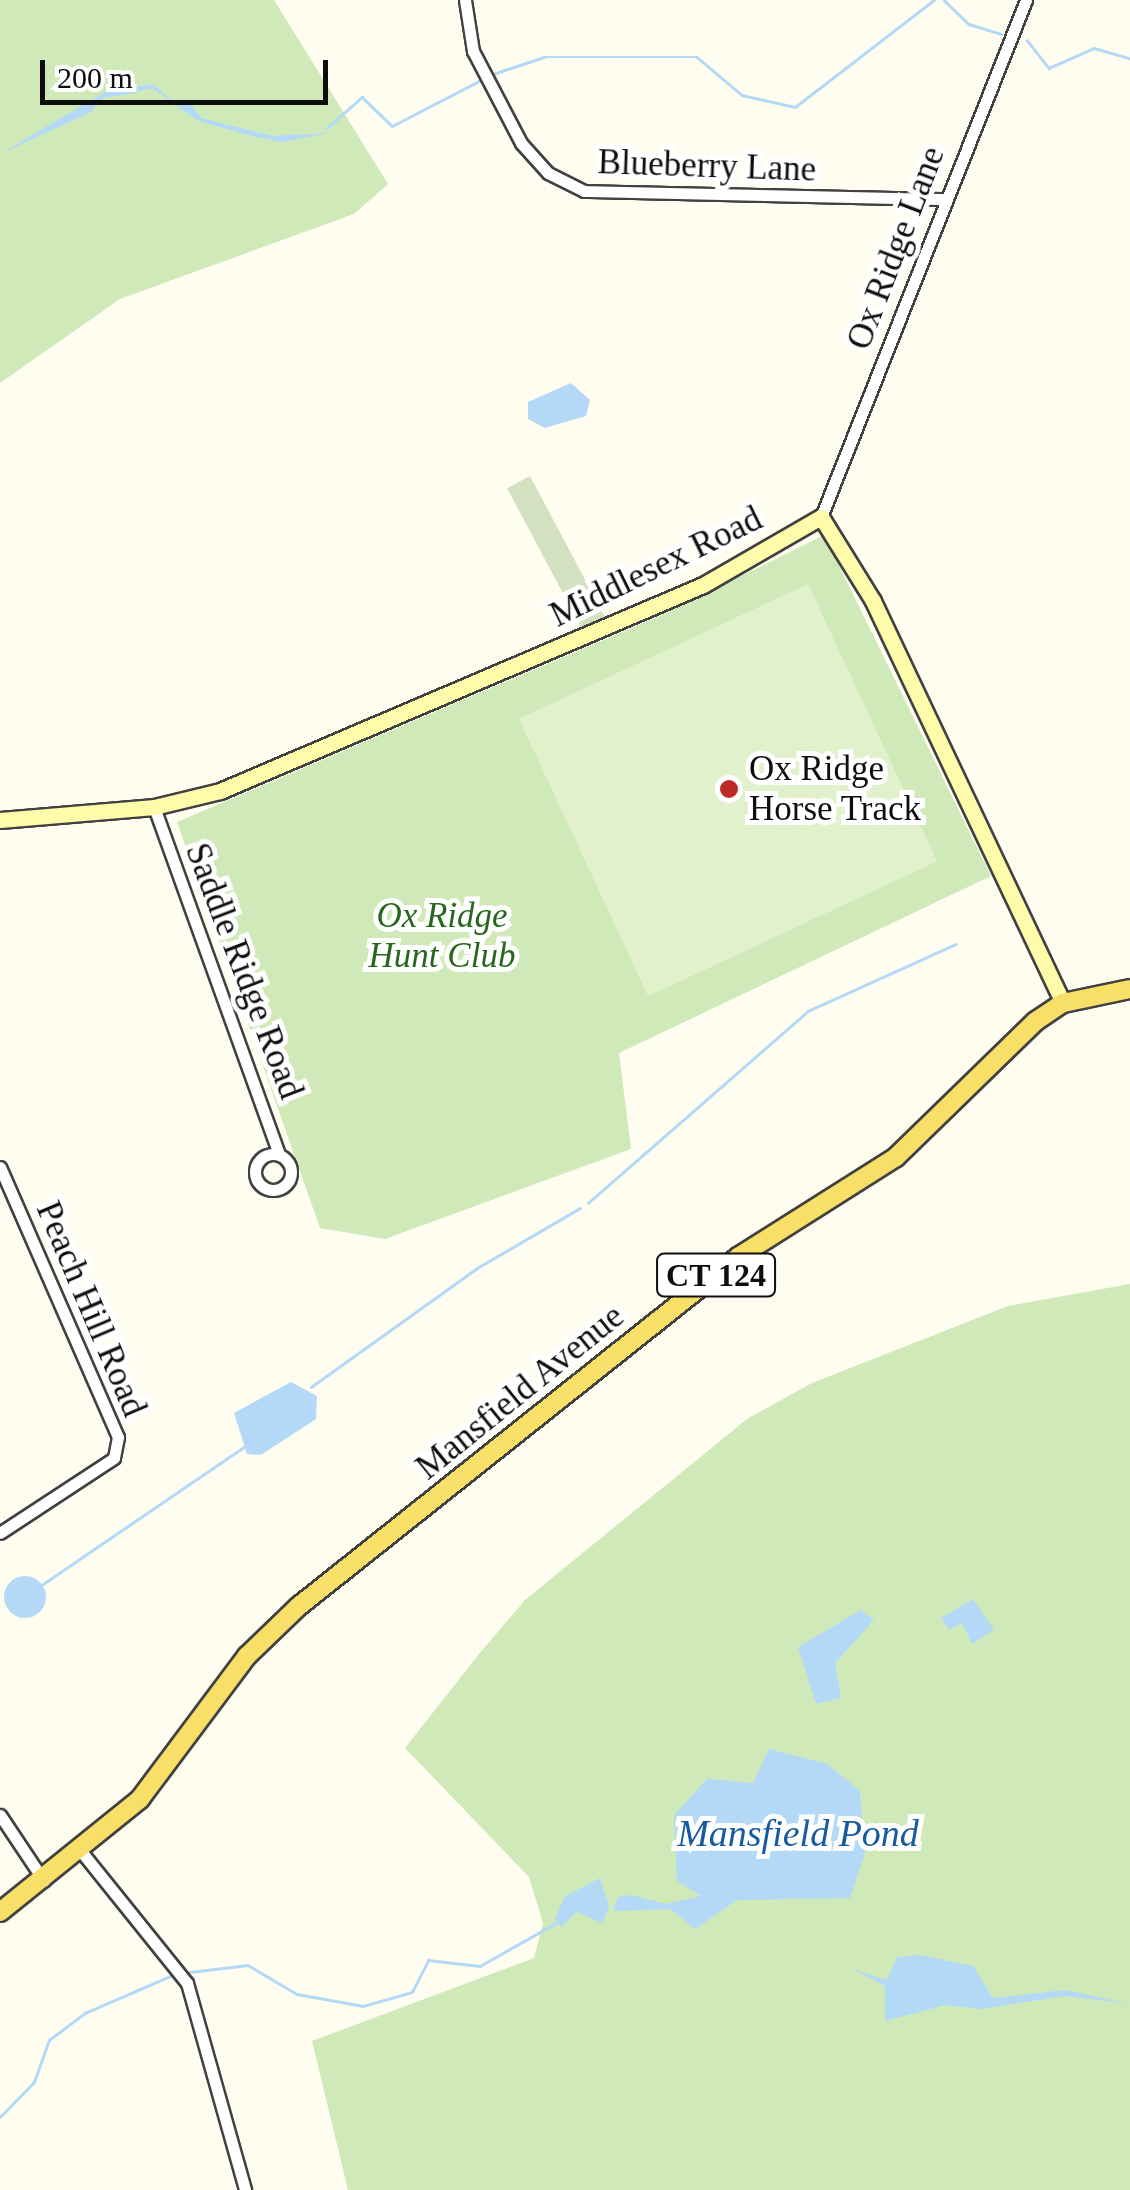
<!DOCTYPE html>
<html>
<head>
<meta charset="utf-8">
<style>
	body { margin:0 }
	#map { position:relative; width:1130px; height:2190px; overflow:hidden; background:#fffdf0; font-family:"Times New Roman",serif }
	div>[style] { position:absolute }
	.green>* { inset:0; background:#cfe9b9 }
	.cemetery>* { inset:0; background:#d4e1c0; transform-origin:0 0 }
	.pitch>* { inset:0; background:#e1f1cb; transform-origin:0 0 }
	.water>* { inset:0; background:#b4d9f6 }
	.round { border-radius:50% }
	.stream>* { height:2.5px; margin:-1.25px; padding:0 1.25px; transform-origin:1.25px; border-radius:1.25px; background:#b4d9f6 }
	.roads { filter:drop-shadow(2px 0 #414141) drop-shadow(-2px 0 #414141) drop-shadow(0 2px #414141) drop-shadow(0 -2px #414141) }
	.minor>* { height:11px; margin:-5.5px; padding:0 5.5px; transform-origin:5.5px; border-radius:5.5px; background:#fff }
	.minor>.ring { margin:-5.5px; padding:0; box-sizing:content-box; background:none; border:11px solid #fff; border-radius:50% }
	.secondary>* { height:15px; margin:-7.5px; padding:0 7.5px; transform-origin:7.5px; border-radius:7.5px; background:#fefbab }
	.primary>* { height:18px; margin:-9px; padding:0 9px; transform-origin:9px; border-radius:9px; background:#f8df67 }
	.dots>* { width:28px; height:28px; translate:-50% -50%; box-sizing:border-box; border:5px solid #fff; border-radius:50% }
	span { translate:-50% -50%; white-space:nowrap; text-align:center; line-height:1.15; -webkit-text-stroke:10px #fff; paint-order:stroke }
	.shield-label span { padding:2px 8px; background:#fff; border:2px solid; border-radius:8px; -webkit-text-stroke-width:0 }
	.shield-label { font-size:32px; color:#0e0e0e; font-weight:700 }
	.street-label { font-size:35px; color:#0e0e0e }
	.poi-label { font-size:35px; color:#0e0e0e }
	.left { translate:0 -50%; text-align:left }
	.park-label { font-size:35px; color:#28661e; font-style:italic }
	.water-label { font-size:38px; color:#175aa0; font-style:italic }
	.scale { position:absolute; left:40px; top:60px; width:288px; height:45px; box-sizing:border-box; border:5px solid #0e0e0e; border-top:0; padding-left:12px; font-size:30px; line-height:35px; white-space:nowrap; color:#0e0e0e; -webkit-text-stroke:8px #fff; paint-order:stroke }
</style>
</head>
<body>
<div id="map">
	<div class="green">
		<div style="clip-path:polygon(0 0,274px 0,388px 184px,354px 214px,120px 299px,0 383px)"></div>
		<div style="clip-path:polygon(824px 535px,991px 876px,619px 1053px,631px 1149px,385px 1239px,320px 1228px,177px 822px,669px 612px)"></div>
		<div style="clip-path:polygon(1130px 1284px,1130px 2190px,348px 2190px,312px 2041px,534px 1958px,543px 1923px,529px 1877px,405px 1748px,479px 1654px,525px 1600px,747px 1419px,812px 1383px,1008px 1306px)"></div>
	</div>
	<div class="cemetery">
		<div style="left:530px;top:476px;width:163px;height:26px;rotate:62deg"></div>
	</div>
	<div class="pitch">
		<div style="left:808px;top:584px;width:306px;height:319px;rotate:65deg"></div>
	</div>
	<div class="water">
		<div style="clip-path:polygon(153px 84px,171px 100px,188px 100px,201px 118px,273px 136px,328px 133px,282px 142px,256px 137px,198px 121px,152px 88px,103px 98px,91px 112px,0 154px,107px 91px)"></div>
		<div style="clip-path:polygon(571px 383px,590px 400px,586px 416px,545px 428px,528px 419px,528px 402px)"></div>
		<div style="clip-path:polygon(291px 1382px,317px 1396px,316px 1419px,261px 1455px,247px 1454px,234px 1413px)"></div>
		<div class="round" style="left:4px;top:1576px;width:42px;height:42px"></div>
		<div style="clip-path:polygon(973px 1599px,994px 1630px,972px 1644px,962px 1623px,949px 1630px,941px 1618px)"></div>
		<div style="clip-path:polygon(861px 1610px,874px 1620px,835px 1663px,841px 1698px,816px 1704px,798px 1647px)"></div>
		<div style="clip-path:polygon(769px 1749px,827px 1764px,860px 1791px,865px 1853px,850px 1898px,737px 1900px,695px 1929px,670px 1909px,613px 1911px,618px 1897px,631px 1895px,666px 1904px,701px 1896px,677px 1881px,674px 1815px,707px 1779px,753px 1783px)"></div>
		<div style="clip-path:polygon(600px 1878px,609px 1907px,602px 1923px,577px 1912px,561px 1927px,555px 1919px,565px 1896px)"></div>
		<div style="clip-path:polygon(920px 1955px,973px 1966px,993px 1998px,1065px 1990px,1130px 2004px,1065px 1996px,981px 2009px,945px 2005px,885px 2021px,885px 1986px,854px 1970px,887px 1980px,897px 1957px)"></div>
	</div>
	<div class="stream">
		<div style="left:944px;top:0;width:35px;rotate:44deg"></div>
		<div style="left:969px;top:24px;width:34px;rotate:17deg"></div>
		<div style="left:1027px;top:40px;width:36px;rotate:52deg"></div>
		<div style="left:1049px;top:68px;width:49px;rotate:-24deg"></div>
		<div style="left:1094px;top:48px;width:37px;rotate:16deg"></div>
		<div style="left:493px;top:74px;width:54px;rotate:-18.4deg"></div>
		<div style="left:544px;top:57px;width:153px"></div>
		<div style="left:697px;top:57px;width:59px;rotate:40.2deg"></div>
		<div style="left:742px;top:95px;width:54px;rotate:12.8deg"></div>
		<div style="left:795px;top:107px;width:175px;rotate:-37.6deg"></div>
		<div style="left:116px;top:94px;width:20px;rotate:-9deg"></div>
		<div style="left:327px;top:128px;width:47px;rotate:-41.5deg"></div>
		<div style="left:362px;top:97px;width:42px;rotate:44deg"></div>
		<div style="left:392px;top:126px;width:100px;rotate:-27.3deg"></div>
		<div style="left:588px;top:1203px;width:292px;rotate:-41.1deg"></div>
		<div style="left:808px;top:1011px;width:162px;rotate:-24.4deg"></div>
		<div style="left:311px;top:1387px;width:204px;rotate:-35.6deg"></div>
		<div style="left:477px;top:1268px;width:119px;rotate:-30.2deg"></div>
		<div style="left:40px;top:1586px;width:248px;rotate:-34.3deg"></div>
		<div style="left:190px;top:1972px;width:58px;rotate:-6.9deg"></div>
		<div style="left:248px;top:1965px;width:57px;rotate:30.6deg"></div>
		<div style="left:297px;top:1994px;width:67px;rotate:10.3deg"></div>
		<div style="left:363px;top:2006px;width:51px;rotate:-15.9deg"></div>
		<div style="left:412px;top:1992px;width:36px;rotate:-63deg"></div>
		<div style="left:428px;top:1960px;width:52px;rotate:6.6deg"></div>
		<div style="left:480px;top:1966px;width:87px;rotate:-29.5deg"></div>
		<div style="left:0;top:2117px;width:49px;rotate:-45.8deg"></div>
		<div style="left:34px;top:2082px;width:45px;rotate:-70.3deg"></div>
		<div style="left:49px;top:2040px;width:45px;rotate:-36.9deg"></div>
		<div style="left:85px;top:2013px;width:96px;rotate:-23.4deg"></div>
	</div>
	<div class="roads">
		<div class="minor">
			<div style="left:465px;top:0;width:52px;rotate:81.1deg"></div>
			<div style="left:473px;top:51px;width:104px;rotate:62.4deg"></div>
			<div style="left:521px;top:143px;width:40px;rotate:48deg"></div>
			<div style="left:548px;top:173px;width:40px;rotate:26.6deg"></div>
			<div style="left:584px;top:191px;width:361px;rotate:1.3deg"></div>
			<div style="left:821px;top:517px;width:556px;rotate:-68.37deg"></div>
			<div style="left:154px;top:807px;width:369px;rotate:70.2deg"></div>
			<div class="ring" style="left:255px;top:1154px;width:25px;height:25px"></div>
			<div style="left:0;top:1167px;width:295px;rotate:66.4deg"></div>
			<div style="left:118px;top:1437px;width:21px;rotate:101deg"></div>
			<div style="left:114px;top:1458px;width:136px;rotate:146.7deg"></div>
			<div style="left:0;top:1815px;width:79px;rotate:56.3deg"></div>
			<div style="left:80px;top:1850px;width:171px;rotate:51.2deg"></div>
			<div style="left:187px;top:1983px;width:215px;rotate:74.3deg"></div>
		</div>
		<div class="secondary">
			<div style="left:0;top:820px;width:155px;rotate:-4.8deg"></div>
			<div style="left:154px;top:807px;width:68px;rotate:-13.6deg"></div>
			<div style="left:220px;top:791px;width:525px;rotate:-23.1deg"></div>
			<div style="left:703px;top:585px;width:136px;rotate:-30deg"></div>
			<div style="left:821px;top:517px;width:99px;rotate:58.2deg"></div>
			<div style="left:873px;top:601px;width:445px;rotate:64.7deg"></div>
		</div>
		<div class="primary">
			<div style="left:0;top:1912px;width:180px;rotate:-38.9deg"></div>
			<div style="left:140px;top:1799px;width:179px;rotate:-53.2deg"></div>
			<div style="left:247px;top:1656px;width:72px;rotate:-43.9deg"></div>
			<div style="left:299px;top:1606px;width:561px;rotate:-38.48deg"></div>
			<div style="left:738px;top:1257px;width:187px;rotate:-32.3deg"></div>
			<div style="left:896px;top:1157px;width:195px;rotate:-44.2deg"></div>
			<div style="left:1036px;top:1021px;width:32px;rotate:-34deg"></div>
			<div style="left:1063px;top:1003px;width:68px;rotate:-11.8deg"></div>
		</div>
	</div>
	<div class="dots">
		<div style="left:729px;top:789px;background:#be2a26"></div>
	</div>
	<div class="shield-label">
		<span style="left:716px;top:1275px">CT 124</span>
	</div>
	<div class="street-label">
		<span style="left:707px;top:166px;rotate:2deg">Blueberry Lane</span>
		<span style="left:896px;top:248px;rotate:-69deg">Ox Ridge Lane</span>
		<span style="left:656px;top:567px;rotate:-26deg">Middlesex Road</span>
		<span style="left:244px;top:971px;rotate:69deg">Saddle Ridge Road</span>
		<span style="left:91px;top:1309px;rotate:67deg">Peach Hill Road</span>
		<span style="left:520px;top:1392px;rotate:-39deg">Mansfield Avenue</span>
	</div>
	<div class="poi-label">
		<span class="left" style="left:749px;top:789px">Ox Ridge<br>Horse Track</span>
	</div>
	<div class="park-label">
		<span style="left:442px;top:936px">Ox Ridge<br>Hunt Club</span>
	</div>
	<div class="water-label">
		<span style="left:798px;top:1834px">Mansfield Pond</span>
	</div>
	<div class="scale">200 m</div>
</div>
</body>
</html>
